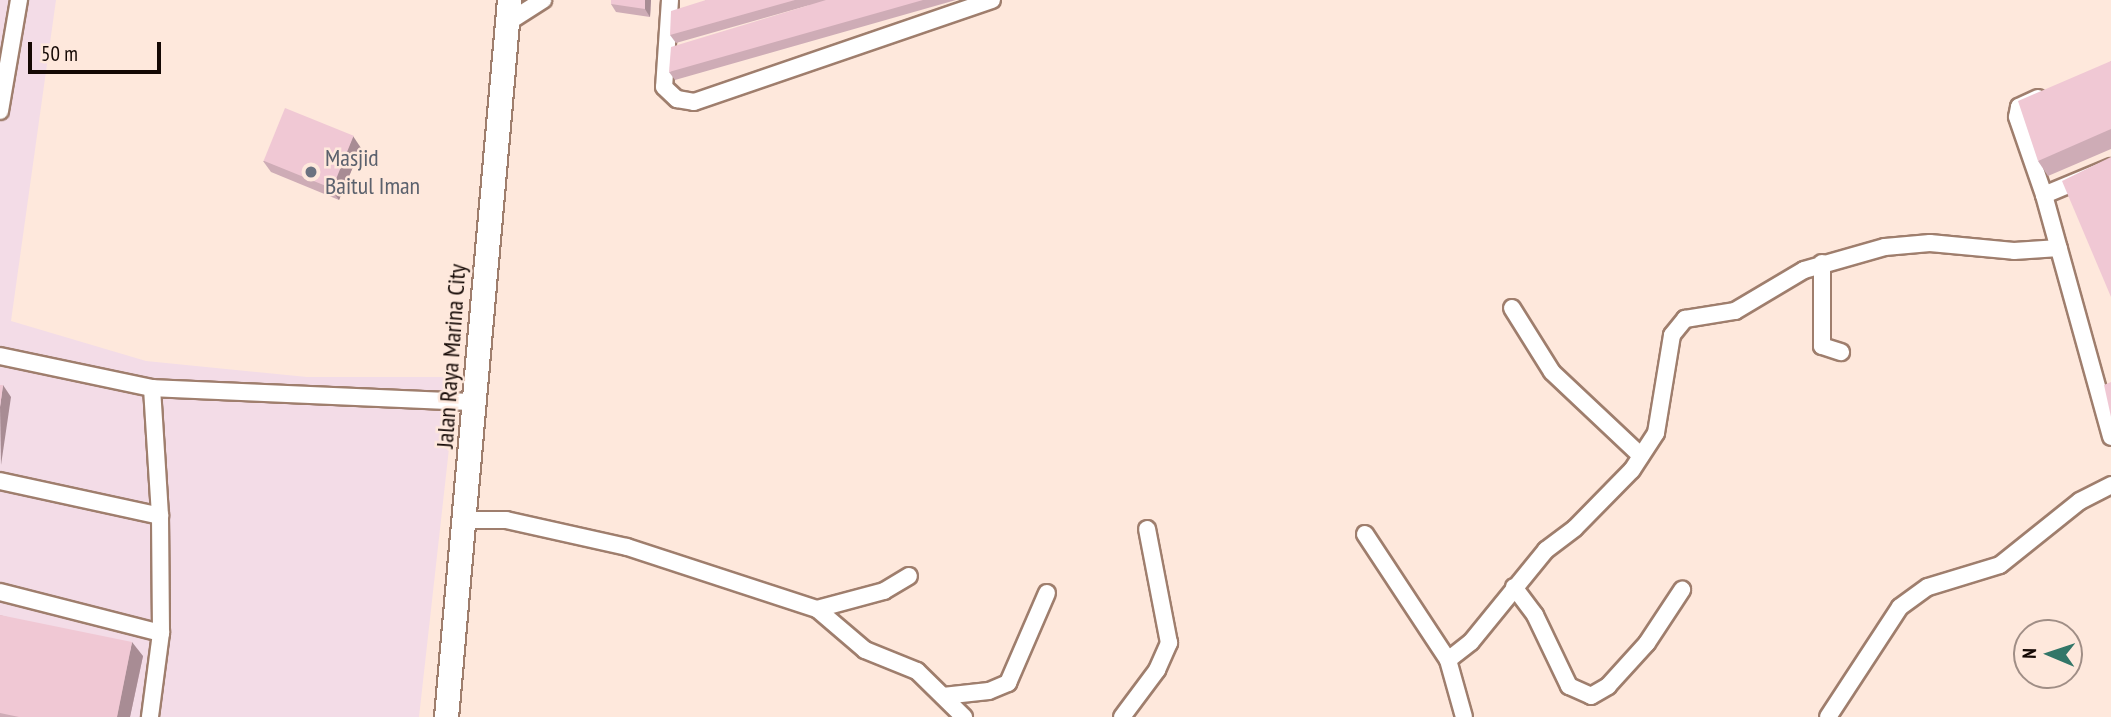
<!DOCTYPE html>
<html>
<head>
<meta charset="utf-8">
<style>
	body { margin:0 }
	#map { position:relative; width:2111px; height:717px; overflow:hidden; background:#fee8dc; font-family:"PT Sans Narrow",sans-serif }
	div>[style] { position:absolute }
	.commercial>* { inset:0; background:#f3dce7 }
	.roads { filter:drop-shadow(2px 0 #9f7e6d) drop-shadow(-2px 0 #9f7e6d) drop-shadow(0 2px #9f7e6d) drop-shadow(0 -2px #9f7e6d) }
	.minor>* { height:16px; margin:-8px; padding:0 8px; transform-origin:8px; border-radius:8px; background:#fff }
	.secondary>* { height:23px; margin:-11.5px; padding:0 11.5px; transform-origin:11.5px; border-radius:11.5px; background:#fff }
	.wall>* { inset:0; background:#ceacb6 }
	.shaded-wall>* { inset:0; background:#a88c94 }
	.building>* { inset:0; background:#f0c8d4; transform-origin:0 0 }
	.dots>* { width:19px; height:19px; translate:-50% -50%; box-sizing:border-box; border:4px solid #fee8dc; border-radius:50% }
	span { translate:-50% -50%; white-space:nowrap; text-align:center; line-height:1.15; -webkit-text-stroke:5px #fee8dc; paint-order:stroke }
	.worship-label { font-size:24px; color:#5b616d }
	.left { translate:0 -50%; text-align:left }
	.street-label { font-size:24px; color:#140804 }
	.north { position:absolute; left:2013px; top:619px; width:70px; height:70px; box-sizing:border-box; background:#fee8dc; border:2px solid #a08e86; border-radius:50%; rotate:272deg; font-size:19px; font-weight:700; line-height:28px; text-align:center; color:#140804 }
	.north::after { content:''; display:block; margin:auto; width:24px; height:32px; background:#327668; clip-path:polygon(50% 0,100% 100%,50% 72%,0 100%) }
	.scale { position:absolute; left:28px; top:42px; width:133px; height:32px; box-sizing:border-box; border:4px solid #140804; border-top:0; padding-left:9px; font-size:21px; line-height:24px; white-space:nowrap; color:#140804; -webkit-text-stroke:5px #fee8dc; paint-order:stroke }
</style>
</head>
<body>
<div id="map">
	<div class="commercial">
		<div style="clip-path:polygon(0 0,56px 0,11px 321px,146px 361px,307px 377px,457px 377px,419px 717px,0 717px)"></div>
	</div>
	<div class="roads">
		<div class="minor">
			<div style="left:670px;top:0;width:87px;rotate:93.9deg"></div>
			<div style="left:664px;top:87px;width:18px;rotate:43deg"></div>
			<div style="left:677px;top:99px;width:17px;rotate:10deg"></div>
			<div style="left:694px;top:102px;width:315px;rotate:-18.9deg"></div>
			<div style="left:507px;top:23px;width:43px;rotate:-32.6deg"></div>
			<div style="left:2038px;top:98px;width:21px;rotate:155deg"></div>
			<div style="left:2019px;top:107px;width:10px;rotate:101deg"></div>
			<div style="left:2017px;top:117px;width:83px;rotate:70.9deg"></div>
			<div style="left:2044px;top:195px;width:251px;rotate:74.5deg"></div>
			<div style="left:0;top:111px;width:113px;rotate:-80.3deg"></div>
			<div style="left:2044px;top:195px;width:73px;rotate:-22.7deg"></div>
			<div style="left:1822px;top:263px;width:83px;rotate:90deg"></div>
			<div style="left:1822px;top:346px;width:20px;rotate:18deg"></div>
			<div style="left:1512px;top:308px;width:75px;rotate:58deg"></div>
			<div style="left:1552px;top:372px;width:122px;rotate:43.3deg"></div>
			<div style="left:0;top:356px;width:155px;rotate:11.9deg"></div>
			<div style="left:152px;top:388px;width:322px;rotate:2.5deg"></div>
			<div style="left:152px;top:388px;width:128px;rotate:86.4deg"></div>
			<div style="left:160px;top:516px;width:117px;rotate:89.5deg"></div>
			<div style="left:0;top:481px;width:164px;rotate:12.3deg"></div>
			<div style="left:465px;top:520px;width:41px"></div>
			<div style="left:506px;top:520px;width:124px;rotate:12.6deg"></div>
			<div style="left:627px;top:547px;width:200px;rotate:18.1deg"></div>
			<div style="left:817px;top:609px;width:63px;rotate:40.5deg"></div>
			<div style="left:865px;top:650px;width:56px;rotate:22deg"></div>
			<div style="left:917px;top:671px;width:66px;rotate:44.4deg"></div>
			<div style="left:1365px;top:534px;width:151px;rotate:56.6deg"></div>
			<div style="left:1448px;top:660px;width:59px;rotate:74.3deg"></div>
			<div style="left:1514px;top:587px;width:35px;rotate:53deg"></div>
			<div style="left:1535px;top:615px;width:79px;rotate:64.4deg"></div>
			<div style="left:1569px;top:686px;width:24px;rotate:24deg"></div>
			<div style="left:1591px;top:696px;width:20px;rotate:-30deg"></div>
			<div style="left:1608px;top:686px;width:58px;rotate:-47.8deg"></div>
			<div style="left:1647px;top:643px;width:64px;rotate:-56.6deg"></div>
			<div style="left:0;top:592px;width:166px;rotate:14.3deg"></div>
			<div style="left:161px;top:633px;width:85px;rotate:97.5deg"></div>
			<div style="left:817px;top:609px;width:69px;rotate:-15deg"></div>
			<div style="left:884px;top:591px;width:29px;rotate:-31deg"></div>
			<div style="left:1448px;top:660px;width:29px;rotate:-38deg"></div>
			<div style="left:1471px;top:642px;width:119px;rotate:-50.8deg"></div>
			<div style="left:1546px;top:550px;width:36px;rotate:-37deg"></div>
			<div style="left:1575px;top:528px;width:81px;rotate:-45.5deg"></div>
			<div style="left:1632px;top:470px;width:44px;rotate:-57deg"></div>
			<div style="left:1656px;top:433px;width:99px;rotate:-80.7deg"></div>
			<div style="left:1672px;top:335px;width:21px;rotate:-51deg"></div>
			<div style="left:1685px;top:319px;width:51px;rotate:-9.1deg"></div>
			<div style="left:1735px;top:311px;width:80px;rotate:-30.7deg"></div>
			<div style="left:1804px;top:270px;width:84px;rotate:-15.9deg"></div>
			<div style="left:1885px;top:247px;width:45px;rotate:-5.1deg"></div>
			<div style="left:1930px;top:243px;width:84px;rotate:5.4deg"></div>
			<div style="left:2014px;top:251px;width:45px;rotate:-3.8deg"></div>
			<div style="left:943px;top:696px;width:46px;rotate:-6.2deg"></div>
			<div style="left:989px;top:691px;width:21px;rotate:-23deg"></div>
			<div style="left:1008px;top:683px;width:98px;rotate:-66.6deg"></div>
			<div style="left:1122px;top:717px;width:59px;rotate:-53.3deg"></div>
			<div style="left:1157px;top:670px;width:30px;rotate:-66deg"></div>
			<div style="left:1169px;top:643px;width:116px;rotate:-100.9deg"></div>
			<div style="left:1828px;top:717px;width:131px;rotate:-56.8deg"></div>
			<div style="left:1900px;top:607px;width:34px;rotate:-36deg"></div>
			<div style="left:1928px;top:587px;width:75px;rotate:-17deg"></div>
			<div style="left:2000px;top:565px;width:102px;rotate:-38.7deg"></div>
			<div style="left:2080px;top:501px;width:35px;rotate:-27deg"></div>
		</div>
		<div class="secondary">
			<div style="left:446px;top:717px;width:720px;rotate:-84.98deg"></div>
		</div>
	</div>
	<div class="wall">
		<div style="clip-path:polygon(651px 0,650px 17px,616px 12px,611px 4px)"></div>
		<div style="clip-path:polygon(706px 0,956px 0,675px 80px,669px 72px,810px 5px,676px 43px,670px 35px)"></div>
		<div style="clip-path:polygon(2111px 61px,2111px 149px,2048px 176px,2038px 161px)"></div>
		<div style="clip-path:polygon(361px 148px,339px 200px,271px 172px,263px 161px)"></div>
		<div style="clip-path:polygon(0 615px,143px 656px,130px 717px,0 717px)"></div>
	</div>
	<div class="shaded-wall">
		<div style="clip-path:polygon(645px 0,651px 0,650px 17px,645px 9px)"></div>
		<div style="clip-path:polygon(353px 136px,361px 148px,339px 200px,331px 189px)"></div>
		<div style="clip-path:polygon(3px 385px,11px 397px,1px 465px,0 407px)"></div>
		<div style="clip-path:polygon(132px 642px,143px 656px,130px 717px,117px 717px)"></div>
	</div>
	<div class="building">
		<div style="clip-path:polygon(611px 0,645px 0,645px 9px,611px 4px)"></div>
		<div style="clip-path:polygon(706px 0,795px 0,670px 35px,671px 11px)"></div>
		<div style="clip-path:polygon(826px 0,923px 0,669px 72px,671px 47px)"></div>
		<div style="clip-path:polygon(2111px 61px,2111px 129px,2038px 161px,2018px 101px)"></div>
		<div style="left:285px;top:108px;width:74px;height:57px;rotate:22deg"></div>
		<div style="clip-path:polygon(2111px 157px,2111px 297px,2062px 181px)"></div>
		<div style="clip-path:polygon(2111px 382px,2111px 417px,2104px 385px)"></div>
		<div style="clip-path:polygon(0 385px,3px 385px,0 407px)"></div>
		<div style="clip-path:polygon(0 615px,132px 642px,117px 717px,19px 717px,0 713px)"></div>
	</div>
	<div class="dots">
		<div style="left:311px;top:172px;background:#6b7280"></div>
	</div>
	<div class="worship-label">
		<span class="left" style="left:325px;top:172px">Masjid<br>Baitul Iman</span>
	</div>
	<div class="street-label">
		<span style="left:451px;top:356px;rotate:-86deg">Jalan Raya Marina City</span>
	</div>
	<div class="north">N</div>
	<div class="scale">50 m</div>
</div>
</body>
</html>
